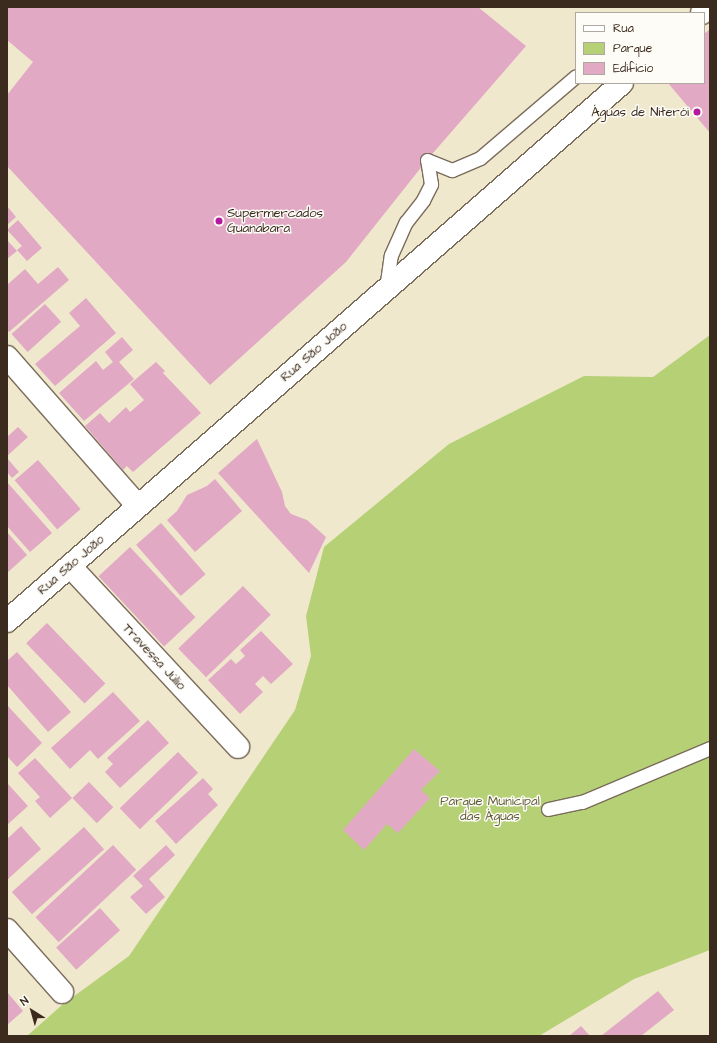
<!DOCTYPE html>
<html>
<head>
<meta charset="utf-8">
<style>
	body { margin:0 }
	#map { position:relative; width:717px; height:1043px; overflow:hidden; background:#f0e8cd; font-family:"Architects Daughter",sans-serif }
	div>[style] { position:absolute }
	.green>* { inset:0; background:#b6d075 }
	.building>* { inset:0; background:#e1a9c4; transform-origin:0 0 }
	.roads { filter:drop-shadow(1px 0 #7a6c5b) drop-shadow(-1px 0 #7a6c5b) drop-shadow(0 1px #7a6c5b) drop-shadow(0 -1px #7a6c5b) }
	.service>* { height:13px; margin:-6.5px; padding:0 6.5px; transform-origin:6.5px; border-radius:6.5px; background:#fff }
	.minor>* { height:22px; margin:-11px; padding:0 11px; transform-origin:11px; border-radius:11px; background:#fff }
	.tertiary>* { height:22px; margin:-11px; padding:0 11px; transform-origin:11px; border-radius:11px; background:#fff }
	.dots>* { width:11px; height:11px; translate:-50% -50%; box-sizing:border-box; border:2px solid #fdfcf7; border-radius:50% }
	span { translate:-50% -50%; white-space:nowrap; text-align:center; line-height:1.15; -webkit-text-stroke:3px #fdfcf7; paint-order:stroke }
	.poi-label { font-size:13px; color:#3b2a1e }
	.right { translate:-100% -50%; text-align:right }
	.left { translate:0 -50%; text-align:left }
	.street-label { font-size:13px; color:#3b2a1e }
	.park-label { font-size:13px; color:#605c38 }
	.frame { position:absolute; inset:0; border:8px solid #3b2a1e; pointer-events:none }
	.legend { position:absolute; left:575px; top:12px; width:130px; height:72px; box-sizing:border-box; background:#fdfcf7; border:1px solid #afa8a0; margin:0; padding:5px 7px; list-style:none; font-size:12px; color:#3b2a1e }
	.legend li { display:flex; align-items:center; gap:8px; height:20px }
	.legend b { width:20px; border:1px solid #afa8a0 }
	.north { position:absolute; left:12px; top:991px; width:40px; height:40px; -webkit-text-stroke:3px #fdfcf7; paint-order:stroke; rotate:323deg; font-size:11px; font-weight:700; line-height:16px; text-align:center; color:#3b2a1e }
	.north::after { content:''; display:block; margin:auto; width:14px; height:18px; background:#3b2a1e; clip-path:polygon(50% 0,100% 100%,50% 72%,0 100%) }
</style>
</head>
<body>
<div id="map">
	<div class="green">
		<div style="clip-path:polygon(710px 335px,710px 950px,634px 979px,539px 1036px,27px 1036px,62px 1005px,129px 956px,295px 710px,311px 656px,306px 616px,324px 547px,449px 444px,584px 376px,653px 377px)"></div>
	</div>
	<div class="building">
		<div style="clip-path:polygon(7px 7px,478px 7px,526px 46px,427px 160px,346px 262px,210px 385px,7px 166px,7px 95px,33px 62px,7px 40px)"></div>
		<div style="clip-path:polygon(710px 29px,710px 133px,668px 83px,704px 83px,704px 34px)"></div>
		<div style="clip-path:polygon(7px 206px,16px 217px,7px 225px)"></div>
		<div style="clip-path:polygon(18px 220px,42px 248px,27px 261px,17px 250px,22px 246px,7px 230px)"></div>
		<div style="clip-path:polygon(7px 240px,17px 251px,7px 259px)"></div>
		<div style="clip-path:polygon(58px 267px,69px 280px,9px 332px,7px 329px,7px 285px,25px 269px,38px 284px)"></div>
		<div style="clip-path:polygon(86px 298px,116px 333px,55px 386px,35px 364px,80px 326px,69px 313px)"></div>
		<div style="left:45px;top:304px;width:24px;height:45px;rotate:48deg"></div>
		<div style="clip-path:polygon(122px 337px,133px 350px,119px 362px,134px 379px,84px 421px,59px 393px,96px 361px,103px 370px,113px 362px,105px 352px)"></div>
		<div style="clip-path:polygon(156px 362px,165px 371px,163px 373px,201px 413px,133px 472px,127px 466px,123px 470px,85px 426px,100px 413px,109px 423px,126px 407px,130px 412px,144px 400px,130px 384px)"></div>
		<div style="clip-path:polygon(18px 427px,28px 437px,7px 456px,7px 437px)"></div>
		<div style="clip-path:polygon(257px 439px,282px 492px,285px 506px,291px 514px,307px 520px,326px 537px,309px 573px,218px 473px)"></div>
		<div style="clip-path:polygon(7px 458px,19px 472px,12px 478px,7px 472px)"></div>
		<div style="left:38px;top:460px;width:65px;height:31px;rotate:49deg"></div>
		<div style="clip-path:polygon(215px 479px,242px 511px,195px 552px,167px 520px,177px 511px,187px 495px,207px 486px)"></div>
		<div style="clip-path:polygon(7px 482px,52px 533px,30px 552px,7px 526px)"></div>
		<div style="left:161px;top:523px;width:68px;height:33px;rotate:49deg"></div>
		<div style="clip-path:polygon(7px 532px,27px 555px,7px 573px)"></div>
		<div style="left:130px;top:547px;width:96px;height:43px;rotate:47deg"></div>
		<div style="left:243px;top:586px;width:40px;height:90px;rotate:46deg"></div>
		<div style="left:47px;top:623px;width:84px;height:29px;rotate:46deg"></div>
		<div style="clip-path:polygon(261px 631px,293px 664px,271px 684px,263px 676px,255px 684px,263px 692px,240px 714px,208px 680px,231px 659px,236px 664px,245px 656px,240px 650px)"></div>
		<div style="clip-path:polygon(17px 652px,71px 712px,48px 732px,7px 685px,7px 661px)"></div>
		<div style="clip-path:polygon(113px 692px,140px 721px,98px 759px,90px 750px,70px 769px,51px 748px)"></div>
		<div style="clip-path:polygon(7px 705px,42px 743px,17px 767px,7px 756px)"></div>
		<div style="clip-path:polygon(148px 720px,169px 743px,120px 788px,105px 772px,113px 764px,107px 758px)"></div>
		<div style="clip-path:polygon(414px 749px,440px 771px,421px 790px,430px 798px,398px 833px,387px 824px,364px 850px,343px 830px)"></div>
		<div style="left:178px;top:752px;width:29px;height:81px;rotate:46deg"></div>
		<div style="clip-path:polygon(35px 758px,72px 798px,50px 818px,35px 801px,40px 797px,18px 773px)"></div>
		<div style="clip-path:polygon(203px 778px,213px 789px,208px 794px,218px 805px,176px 844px,155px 821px)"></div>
		<div style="left:89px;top:782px;width:35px;height:23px;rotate:46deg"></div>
		<div style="clip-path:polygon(8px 784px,28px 806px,7px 825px,7px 785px)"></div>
		<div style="clip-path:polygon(21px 826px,41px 849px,7px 880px,7px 839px)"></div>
		<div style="left:84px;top:827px;width:30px;height:97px;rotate:48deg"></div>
		<div style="left:113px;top:845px;width:34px;height:106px;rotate:47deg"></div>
		<div style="clip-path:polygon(166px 845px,175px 855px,149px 879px,165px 897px,146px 914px,130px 897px,143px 886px,133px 876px)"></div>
		<div style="left:100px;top:908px;width:30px;height:59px;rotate:48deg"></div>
		<div style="clip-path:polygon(658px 991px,674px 1010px,641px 1036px,601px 1036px)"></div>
		<div style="clip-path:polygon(7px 992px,23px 1011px,7px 1025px)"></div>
		<div style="clip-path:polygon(581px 1026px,590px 1036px,569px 1036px)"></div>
	</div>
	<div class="roads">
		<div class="service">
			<div style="left:427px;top:160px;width:27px;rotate:22deg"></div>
			<div style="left:452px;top:170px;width:30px;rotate:-23deg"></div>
			<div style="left:480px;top:158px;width:126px;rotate:-40.5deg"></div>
			<div style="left:386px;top:289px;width:34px;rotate:-82deg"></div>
			<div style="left:391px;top:255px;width:36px;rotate:-66deg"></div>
			<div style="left:406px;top:222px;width:28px;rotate:-52deg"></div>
			<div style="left:423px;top:200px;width:18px;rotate:-63deg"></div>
			<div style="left:431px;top:184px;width:24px;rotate:-99deg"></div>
			<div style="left:548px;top:809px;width:35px;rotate:-12deg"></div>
			<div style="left:582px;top:802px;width:139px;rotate:-22.9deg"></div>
		</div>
		<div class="minor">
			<div style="left:7px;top:357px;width:198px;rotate:48.7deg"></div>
			<div style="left:70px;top:566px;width:247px;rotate:47.1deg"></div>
			<div style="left:7px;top:930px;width:83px;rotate:48.4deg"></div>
		</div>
		<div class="tertiary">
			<div style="left:702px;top:13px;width:9px;rotate:-41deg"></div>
			<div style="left:7px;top:621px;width:817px;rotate:-41.18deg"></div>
		</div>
	</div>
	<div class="dots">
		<div style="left:697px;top:112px;background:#b5179e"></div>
		<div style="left:219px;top:221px;background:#b5179e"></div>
	</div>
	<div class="poi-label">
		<span class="right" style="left:689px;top:112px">Águas de Niterói</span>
		<span class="left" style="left:227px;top:221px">Supermercados<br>Guanabara</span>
	</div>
	<div class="street-label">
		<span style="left:314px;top:352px;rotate:-41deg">Rua São João</span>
		<span style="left:71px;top:565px;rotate:-41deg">Rua São João</span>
		<span style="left:154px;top:657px;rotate:47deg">Travessa Júlio</span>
	</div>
	<div class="park-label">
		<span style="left:490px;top:809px">Parque Municipal<br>das Águas</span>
	</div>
	<div class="frame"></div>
	<ul class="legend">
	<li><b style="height:5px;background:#fff"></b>Rua</li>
	<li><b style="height:11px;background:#b6d075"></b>Parque</li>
	<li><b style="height:11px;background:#e1a9c4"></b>Edifício</li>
	</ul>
	<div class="north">N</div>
</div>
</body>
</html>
